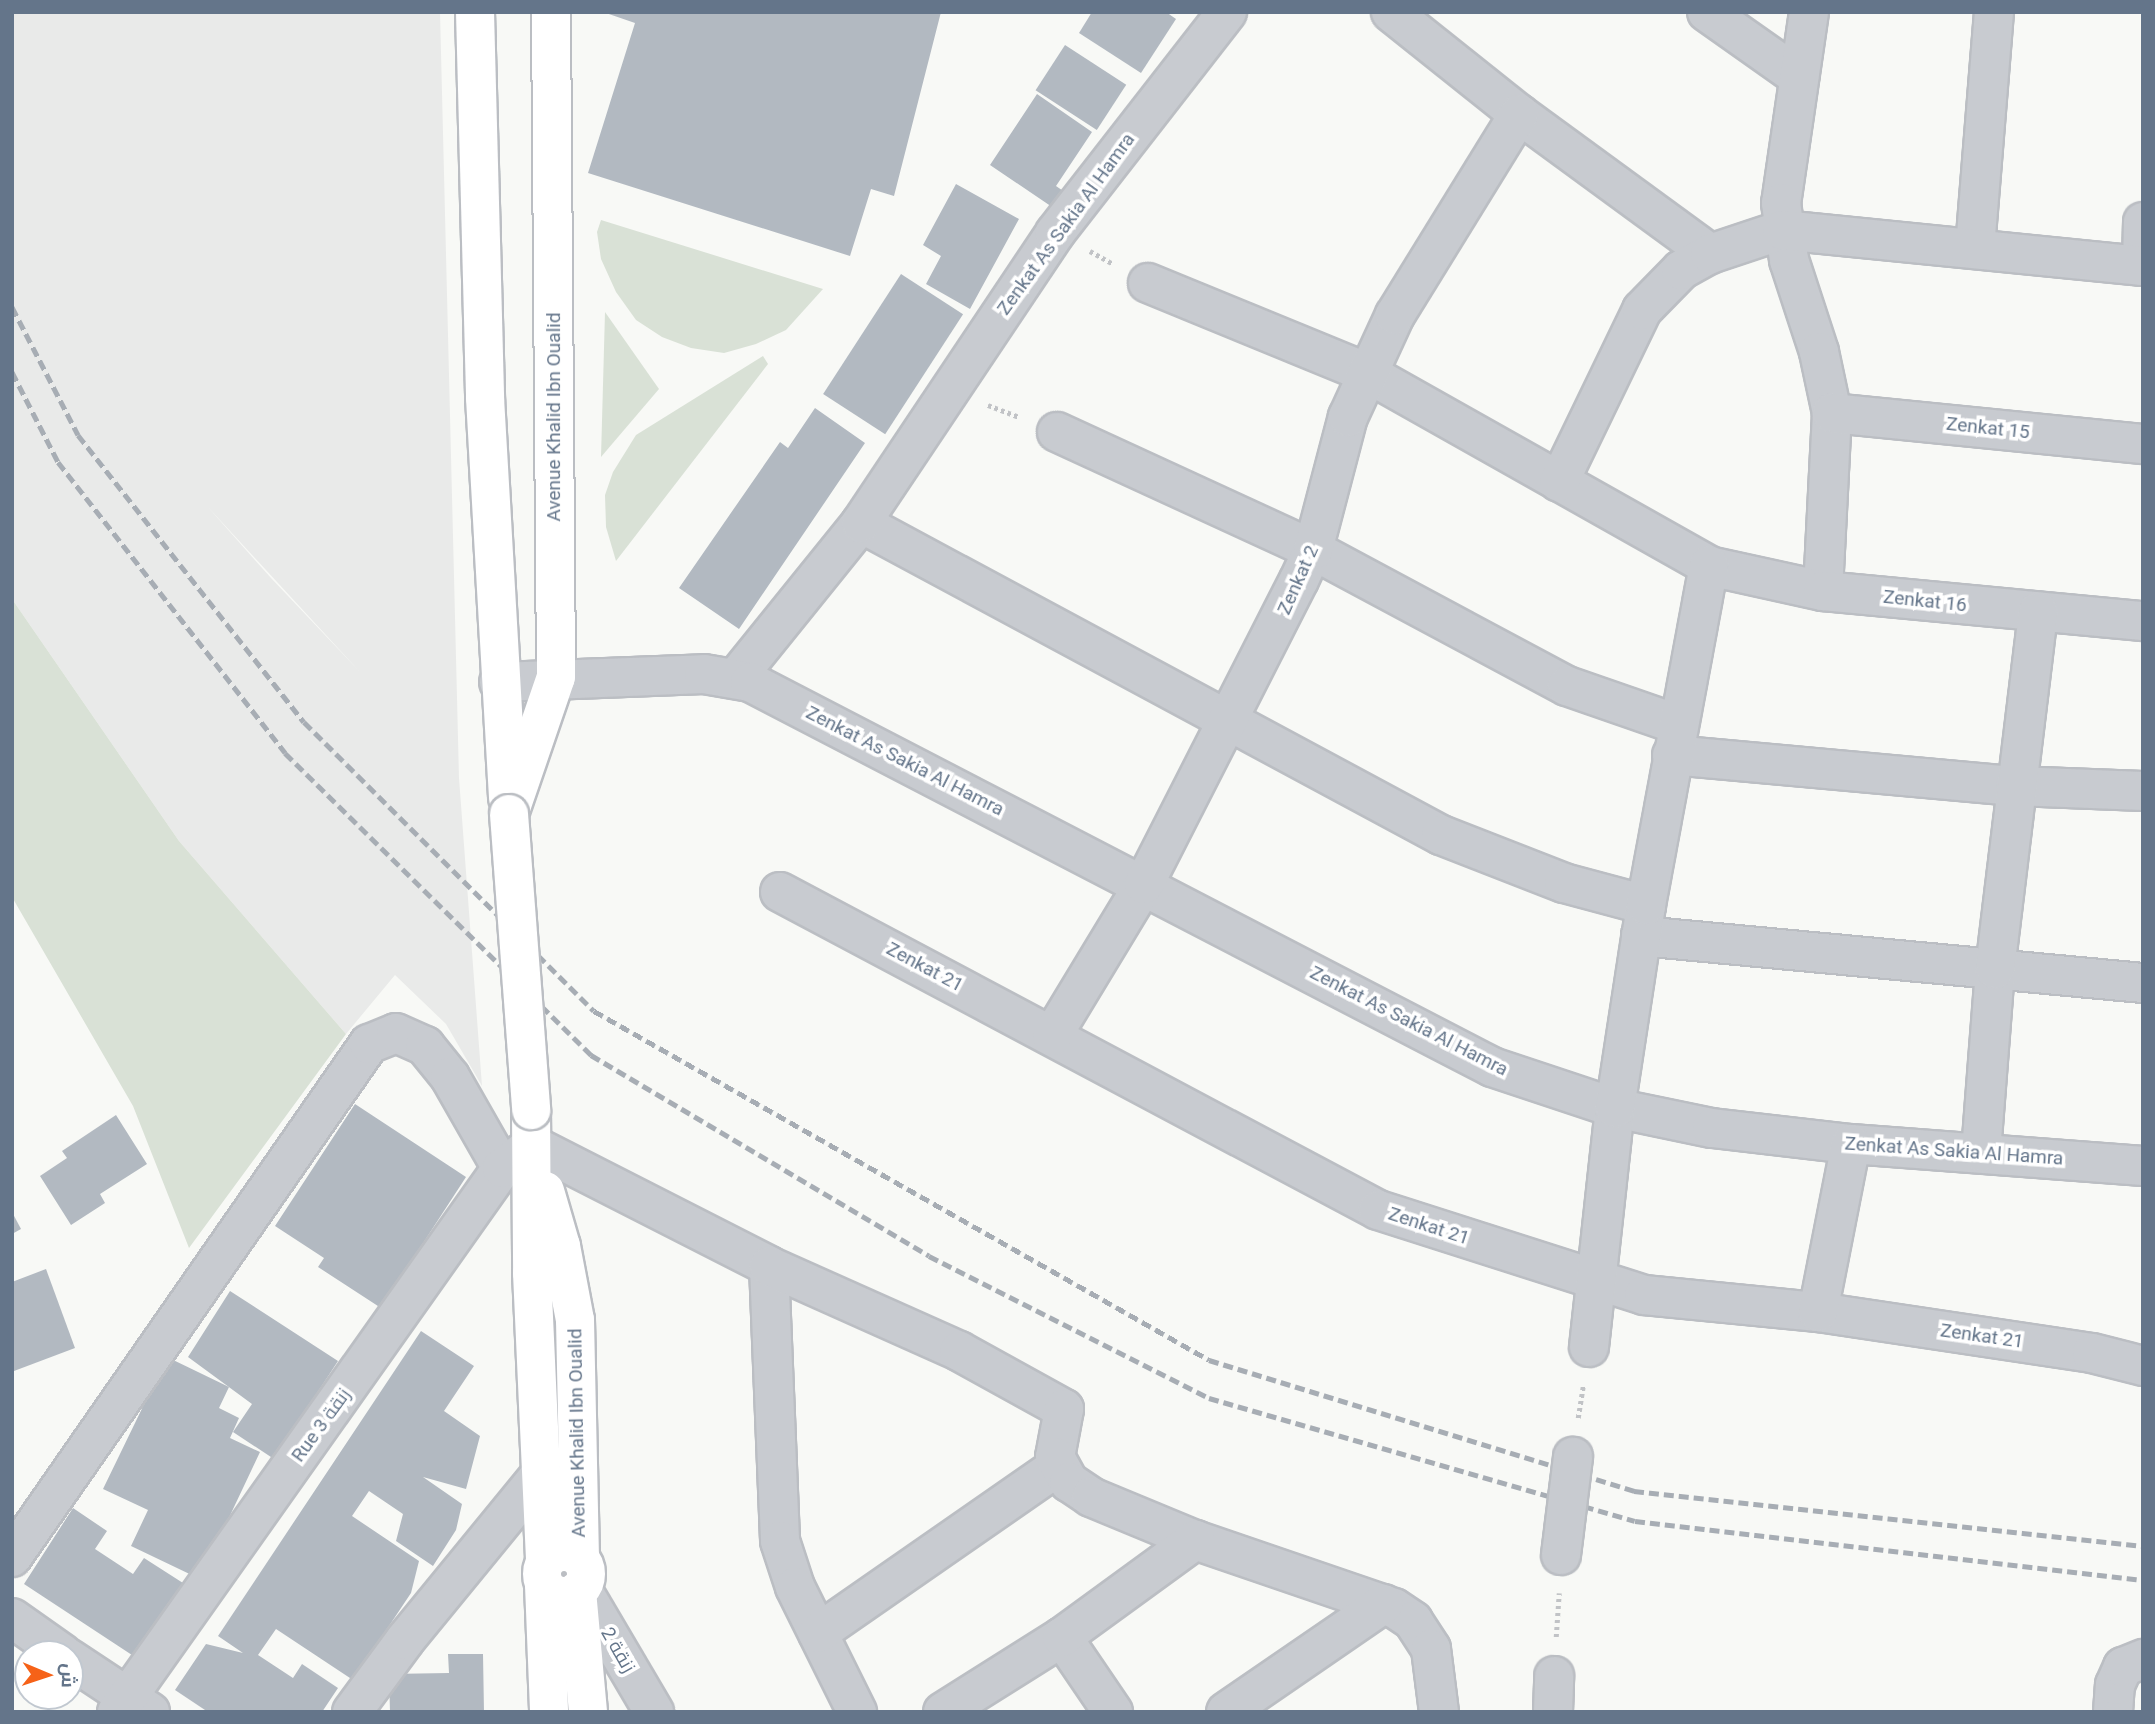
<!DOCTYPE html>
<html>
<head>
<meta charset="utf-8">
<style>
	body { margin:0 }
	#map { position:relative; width:2155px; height:1724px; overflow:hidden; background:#f8f9f6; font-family:Roboto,Cairo,sans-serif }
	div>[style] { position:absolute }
	.built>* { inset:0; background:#e9eae9 }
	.green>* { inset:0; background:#d9e1d6 }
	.building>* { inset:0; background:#b2b9c1; transform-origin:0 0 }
	.path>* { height:4.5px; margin-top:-2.25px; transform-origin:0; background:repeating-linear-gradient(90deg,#c1c3c6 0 3.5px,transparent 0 7px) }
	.roads { filter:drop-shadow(2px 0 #bbbec3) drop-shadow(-2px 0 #bbbec3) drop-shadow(0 2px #bbbec3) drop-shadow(0 -2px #bbbec3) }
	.minor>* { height:38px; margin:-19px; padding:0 19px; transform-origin:19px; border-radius:19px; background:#c8cbd0 }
	.major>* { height:38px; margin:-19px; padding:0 19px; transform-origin:19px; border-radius:19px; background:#fff }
	.major>.ring { margin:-19px; padding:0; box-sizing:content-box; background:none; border:38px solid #fff; border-radius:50% }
	.rail>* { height:5px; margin-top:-2.5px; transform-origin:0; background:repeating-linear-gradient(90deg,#a7adb4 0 10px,transparent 0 15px) }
	.bridges { filter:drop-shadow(2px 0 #bbbec3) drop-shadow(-2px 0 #bbbec3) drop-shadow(0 2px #bbbec3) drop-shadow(0 -2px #bbbec3) }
	.minor-bridge>* { height:38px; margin:-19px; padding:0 19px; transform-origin:19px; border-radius:19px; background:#c8cbd0 }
	.major-bridge>* { height:38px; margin:-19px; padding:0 19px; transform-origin:19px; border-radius:19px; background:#fff }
	span { translate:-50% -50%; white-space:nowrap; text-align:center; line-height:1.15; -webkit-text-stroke:7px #fff; paint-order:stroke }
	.street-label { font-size:19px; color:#64758a }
	.frame { position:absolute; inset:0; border:14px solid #64758a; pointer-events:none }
	.north { position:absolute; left:14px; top:1640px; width:70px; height:70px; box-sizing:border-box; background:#fff; border:2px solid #c1c8d0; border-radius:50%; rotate:92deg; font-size:19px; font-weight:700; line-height:28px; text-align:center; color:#64758a }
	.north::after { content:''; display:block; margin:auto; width:24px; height:32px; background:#f66218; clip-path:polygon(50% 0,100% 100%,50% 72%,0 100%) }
</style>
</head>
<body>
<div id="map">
	<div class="built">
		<div style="clip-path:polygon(evenodd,12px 12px,440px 12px,459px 778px,482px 1086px,446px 1024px,395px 975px,346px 1034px,179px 841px,12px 599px,12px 12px,207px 506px,360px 672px,271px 578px,207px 506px)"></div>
	</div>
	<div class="green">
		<div style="clip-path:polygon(601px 220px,823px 289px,786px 330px,756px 344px,724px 353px,691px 348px,662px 337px,636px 320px,616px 292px,601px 259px,597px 232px)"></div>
		<div style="clip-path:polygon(605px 312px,659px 389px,601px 457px)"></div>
		<div style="clip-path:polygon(763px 356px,768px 364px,616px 561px,606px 527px,605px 495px,613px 472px,636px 435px)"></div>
		<div style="clip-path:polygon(12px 599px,179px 841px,346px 1034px,189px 1248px,133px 1106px,12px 897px)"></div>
	</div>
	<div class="building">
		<div style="clip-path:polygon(603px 12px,941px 12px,894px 196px,871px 189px,850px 256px,588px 173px,635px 23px)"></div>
		<div style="clip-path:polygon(1092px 12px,1166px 12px,1176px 19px,1141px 73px,1079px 33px)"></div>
		<div style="left:1065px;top:45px;width:73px;height:54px;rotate:33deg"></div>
		<div style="clip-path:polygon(1037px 94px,1092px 132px,1056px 186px,1069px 195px,1058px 211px,990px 165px)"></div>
		<div style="clip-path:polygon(956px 184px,1019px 219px,970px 309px,926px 284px,941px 256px,923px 245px)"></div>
		<div style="left:901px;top:274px;width:74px;height:143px;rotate:33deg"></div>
		<div style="clip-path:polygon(815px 408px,865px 443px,739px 629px,679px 588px,780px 442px,788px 448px)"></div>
		<div style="clip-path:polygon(355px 1104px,466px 1177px,381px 1308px,318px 1267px,324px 1258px,275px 1226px)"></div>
		<div style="clip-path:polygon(116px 1115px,147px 1164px,100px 1194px,105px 1203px,71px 1225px,40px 1176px,67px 1158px,62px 1151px)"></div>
		<div style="clip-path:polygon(12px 1212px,21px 1229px,12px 1234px)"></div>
		<div style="clip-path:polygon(46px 1269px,75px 1348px,14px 1371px,12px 1282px)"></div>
		<div style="clip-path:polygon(230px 1291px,338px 1361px,274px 1459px,233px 1432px,252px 1404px,188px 1357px)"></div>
		<div style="clip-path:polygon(421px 1331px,474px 1366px,444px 1411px,480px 1436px,466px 1489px,423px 1477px,462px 1504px,456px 1530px,433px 1566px,396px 1541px,403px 1514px,369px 1491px,352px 1516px,419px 1561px,411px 1593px,353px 1680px,276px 1629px,258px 1655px,293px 1678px,302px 1664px,338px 1688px,322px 1712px,208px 1712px,175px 1690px,206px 1644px,243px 1653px,218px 1636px)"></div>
		<div style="clip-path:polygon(167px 1357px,229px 1387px,219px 1408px,239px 1418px,230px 1438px,260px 1452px,200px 1579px,131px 1546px,148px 1510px,103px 1489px)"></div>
		<div style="clip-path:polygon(73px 1508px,107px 1531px,95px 1549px,133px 1574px,144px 1558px,183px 1583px,135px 1657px,24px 1584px)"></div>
		<div style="clip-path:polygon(448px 1654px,483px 1654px,484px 1712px,390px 1712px,389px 1674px,449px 1673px)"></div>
	</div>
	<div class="path">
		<div style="left:1090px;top:251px;width:26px;rotate:29deg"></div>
		<div style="left:988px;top:405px;width:33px;rotate:21deg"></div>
		<div style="left:1578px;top:1418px;width:33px;rotate:-81deg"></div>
		<div style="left:1556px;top:1637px;width:44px;rotate:-86.1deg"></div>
	</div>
	<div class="roads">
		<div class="minor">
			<div style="left:1391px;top:12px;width:164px;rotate:38.6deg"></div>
			<div style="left:1519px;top:114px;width:237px;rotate:36.2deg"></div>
			<div style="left:1707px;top:12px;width:113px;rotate:35.2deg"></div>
			<div style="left:1809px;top:12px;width:193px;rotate:98.3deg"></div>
			<div style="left:1781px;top:203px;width:58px;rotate:82deg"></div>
			<div style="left:1789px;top:260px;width:97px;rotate:71.9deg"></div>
			<div style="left:1819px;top:352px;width:62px;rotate:78deg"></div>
			<div style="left:1832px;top:413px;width:178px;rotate:92.9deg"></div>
			<div style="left:1975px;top:248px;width:237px;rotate:-85.4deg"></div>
			<div style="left:2142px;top:266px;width:44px;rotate:-88.7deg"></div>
			<div style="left:1148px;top:283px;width:237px;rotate:22.3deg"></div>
			<div style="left:1367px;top:373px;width:393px;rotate:29.4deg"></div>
			<div style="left:1709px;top:566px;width:117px;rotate:12.4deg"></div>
			<div style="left:1823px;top:591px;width:321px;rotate:5.4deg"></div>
			<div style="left:1832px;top:413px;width:313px;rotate:5.7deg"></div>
			<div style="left:1057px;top:432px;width:282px;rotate:24.7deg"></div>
			<div style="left:1313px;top:550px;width:288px;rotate:28.2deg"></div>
			<div style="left:1567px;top:686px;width:116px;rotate:19.1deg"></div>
			<div style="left:1559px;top:482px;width:191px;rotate:-64.2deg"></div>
			<div style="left:1642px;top:310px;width:56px;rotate:-45.7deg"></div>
			<div style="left:1681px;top:270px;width:33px;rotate:-29deg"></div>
			<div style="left:1710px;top:254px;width:76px;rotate:-18.4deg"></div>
			<div style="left:1782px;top:230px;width:363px;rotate:5.7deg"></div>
			<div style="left:861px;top:523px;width:659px;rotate:28.28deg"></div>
			<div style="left:1441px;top:835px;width:132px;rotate:21.3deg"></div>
			<div style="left:1564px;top:883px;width:85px;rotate:15deg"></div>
			<div style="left:736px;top:678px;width:199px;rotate:-51.1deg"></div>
			<div style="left:861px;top:523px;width:349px;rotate:-56.2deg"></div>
			<div style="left:1055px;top:233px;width:280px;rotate:-52.1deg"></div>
			<div style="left:499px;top:682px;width:205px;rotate:-2.2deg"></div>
			<div style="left:704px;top:674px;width:47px;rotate:9.9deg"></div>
			<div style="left:750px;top:682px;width:836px;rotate:27.42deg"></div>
			<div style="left:1492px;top:1067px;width:130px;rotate:18.4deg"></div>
			<div style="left:1615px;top:1108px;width:99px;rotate:11.7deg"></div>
			<div style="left:1712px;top:1128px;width:140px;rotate:6.6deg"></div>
			<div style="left:1851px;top:1144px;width:293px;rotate:4.3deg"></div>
			<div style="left:1672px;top:755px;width:344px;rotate:5.2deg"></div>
			<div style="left:2015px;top:786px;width:128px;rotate:2.2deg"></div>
			<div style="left:780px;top:892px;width:677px;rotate:28deg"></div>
			<div style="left:1378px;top:1210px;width:279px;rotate:17.7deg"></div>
			<div style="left:1644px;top:1295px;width:175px;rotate:5.6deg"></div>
			<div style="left:1818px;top:1312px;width:277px;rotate:8.5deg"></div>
			<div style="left:2092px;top:1353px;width:53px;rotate:14.3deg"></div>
			<div style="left:1641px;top:936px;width:504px;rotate:5.35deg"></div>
			<div style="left:1052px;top:1036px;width:178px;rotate:-58.8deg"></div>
			<div style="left:1144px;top:884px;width:341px;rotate:-63deg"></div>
			<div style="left:1299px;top:580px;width:33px;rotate:-65deg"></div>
			<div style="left:1313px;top:550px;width:138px;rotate:-75.3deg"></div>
			<div style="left:1348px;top:417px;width:112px;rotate:-65.3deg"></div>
			<div style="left:1395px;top:315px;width:236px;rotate:-58.3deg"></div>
			<div style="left:1981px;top:1152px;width:184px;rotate:-85.6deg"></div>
			<div style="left:1995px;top:969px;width:360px;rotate:-83.1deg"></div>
			<div style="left:769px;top:1266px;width:275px;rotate:87.7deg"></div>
			<div style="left:780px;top:1541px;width:48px;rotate:71.9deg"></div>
			<div style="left:795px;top:1587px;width:140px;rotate:63.6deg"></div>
			<div style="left:1818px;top:1312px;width:171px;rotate:-78.9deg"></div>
			<div style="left:1589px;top:1347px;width:240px;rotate:-83.8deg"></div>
			<div style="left:1615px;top:1108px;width:205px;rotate:-81.3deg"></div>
			<div style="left:1646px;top:905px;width:345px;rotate:-79.5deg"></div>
			<div style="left:12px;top:1557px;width:625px;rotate:-55.17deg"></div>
			<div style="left:369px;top:1044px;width:29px;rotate:-22deg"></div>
			<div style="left:396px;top:1033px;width:32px;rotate:24deg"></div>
			<div style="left:425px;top:1046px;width:40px;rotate:51deg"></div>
			<div style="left:450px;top:1077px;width:105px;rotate:60.3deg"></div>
			<div style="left:581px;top:1588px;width:144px;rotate:59.5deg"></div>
			<div style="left:12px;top:1618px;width:62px;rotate:35.2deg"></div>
			<div style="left:818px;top:1633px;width:292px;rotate:-34.8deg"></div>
			<div style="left:1062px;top:1637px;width:91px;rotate:55.8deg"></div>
			<div style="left:70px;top:1659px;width:96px;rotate:33.5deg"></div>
			<div style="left:117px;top:1712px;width:666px;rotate:-54.71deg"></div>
			<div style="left:502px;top:1168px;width:38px;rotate:-37deg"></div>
			<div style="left:532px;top:1145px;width:266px;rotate:27deg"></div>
			<div style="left:769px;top:1266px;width:208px;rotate:24.1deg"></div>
			<div style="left:959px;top:1351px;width:120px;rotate:28.9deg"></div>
			<div style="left:1064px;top:1409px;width:49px;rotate:100.6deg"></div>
			<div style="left:1055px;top:1457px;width:29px;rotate:61deg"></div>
			<div style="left:1069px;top:1482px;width:27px;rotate:34deg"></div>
			<div style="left:1091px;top:1497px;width:113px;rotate:22.5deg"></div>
			<div style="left:1195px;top:1540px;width:210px;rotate:18.9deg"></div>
			<div style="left:1394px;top:1608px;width:23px;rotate:34deg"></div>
			<div style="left:1413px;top:1621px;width:33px;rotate:57deg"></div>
			<div style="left:1431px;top:1649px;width:64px;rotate:82.8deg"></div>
			<div style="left:352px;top:1712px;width:89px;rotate:-53.6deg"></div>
			<div style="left:405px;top:1640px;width:213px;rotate:-50.7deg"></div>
			<div style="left:943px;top:1712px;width:141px;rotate:-32.2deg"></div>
			<div style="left:1062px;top:1637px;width:165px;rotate:-36.1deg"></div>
			<div style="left:1226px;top:1712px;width:191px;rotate:-34.5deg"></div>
			<div style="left:1553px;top:1712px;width:36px;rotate:-88deg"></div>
			<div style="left:2113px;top:1712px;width:27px;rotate:-86deg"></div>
			<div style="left:2115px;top:1685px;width:20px;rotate:-66deg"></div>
			<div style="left:2123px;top:1667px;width:22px;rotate:-22deg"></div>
		</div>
		<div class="major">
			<div style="left:475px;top:12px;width:386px;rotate:88.5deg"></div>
			<div style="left:485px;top:398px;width:401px;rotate:86.7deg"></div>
			<div style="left:509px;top:814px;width:145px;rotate:-71.1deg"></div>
			<div style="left:556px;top:677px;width:665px;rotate:-90.43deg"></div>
			<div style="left:531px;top:1110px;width:163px;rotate:89.6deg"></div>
			<div style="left:532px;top:1273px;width:289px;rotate:87.4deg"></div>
			<div style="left:545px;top:1191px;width:57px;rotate:73.8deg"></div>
			<div style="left:561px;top:1246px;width:75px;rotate:79.3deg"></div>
			<div style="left:575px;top:1320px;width:238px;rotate:88.8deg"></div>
			<div class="ring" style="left:542px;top:1552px;width:6px;height:6px"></div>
			<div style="left:544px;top:1585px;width:127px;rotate:87.7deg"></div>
			<div style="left:577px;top:1591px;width:121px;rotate:84.8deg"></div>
		</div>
	</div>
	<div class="rail">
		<div style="left:12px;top:307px;width:144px;rotate:62.7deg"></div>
		<div style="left:78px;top:435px;width:365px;rotate:51.8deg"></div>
		<div style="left:304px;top:722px;width:409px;rotate:44.9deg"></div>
		<div style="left:594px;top:1011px;width:707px;rotate:29.57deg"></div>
		<div style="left:1209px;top:1360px;width:445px;rotate:17.1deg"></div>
		<div style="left:1634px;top:1491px;width:512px;rotate:6.17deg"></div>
		<div style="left:12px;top:372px;width:101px;rotate:62.9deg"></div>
		<div style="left:58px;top:462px;width:369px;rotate:52deg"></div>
		<div style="left:285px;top:753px;width:430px;rotate:44.6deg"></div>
		<div style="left:591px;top:1055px;width:393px;rotate:30.7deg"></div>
		<div style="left:929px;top:1256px;width:314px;rotate:26.9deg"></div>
		<div style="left:1209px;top:1398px;width:443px;rotate:16.1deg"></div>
		<div style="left:1635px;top:1521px;width:511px;rotate:6.62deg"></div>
	</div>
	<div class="bridges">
		<div class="minor-bridge">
			<div style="left:1561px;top:1555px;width:99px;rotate:-83deg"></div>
		</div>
		<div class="major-bridge">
			<div style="left:509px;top:814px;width:297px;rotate:85.7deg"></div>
		</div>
	</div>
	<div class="street-label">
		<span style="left:1066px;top:224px;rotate:-54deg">Zenkat As Sakia Al Hamra</span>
		<span style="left:554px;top:417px;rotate:-90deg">Avenue Khalid Ibn Oualid</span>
		<span style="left:1988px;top:428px;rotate:6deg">Zenkat 15</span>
		<span style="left:1298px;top:580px;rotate:-66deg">Zenkat 2</span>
		<span style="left:1925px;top:601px;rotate:6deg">Zenkat 16</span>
		<span style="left:905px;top:761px;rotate:27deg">Zenkat As Sakia Al Hamra</span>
		<span style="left:925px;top:967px;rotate:28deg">Zenkat 21</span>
		<span style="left:1409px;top:1021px;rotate:27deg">Zenkat As Sakia Al Hamra</span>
		<span style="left:1954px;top:1151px;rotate:4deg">Zenkat As Sakia Al Hamra</span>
		<span style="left:1429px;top:1226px;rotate:18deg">Zenkat 21</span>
		<span style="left:1982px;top:1336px;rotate:8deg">Zenkat 21</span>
		<span style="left:321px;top:1425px;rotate:-54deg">Rue 3 زنقة</span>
		<span style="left:577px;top:1433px;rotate:-91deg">Avenue Khalid Ibn Oualid</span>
		<span style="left:618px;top:1650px;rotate:60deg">زنقة 2</span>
	</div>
	<div class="frame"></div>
	<div class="north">ش</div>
</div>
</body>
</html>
